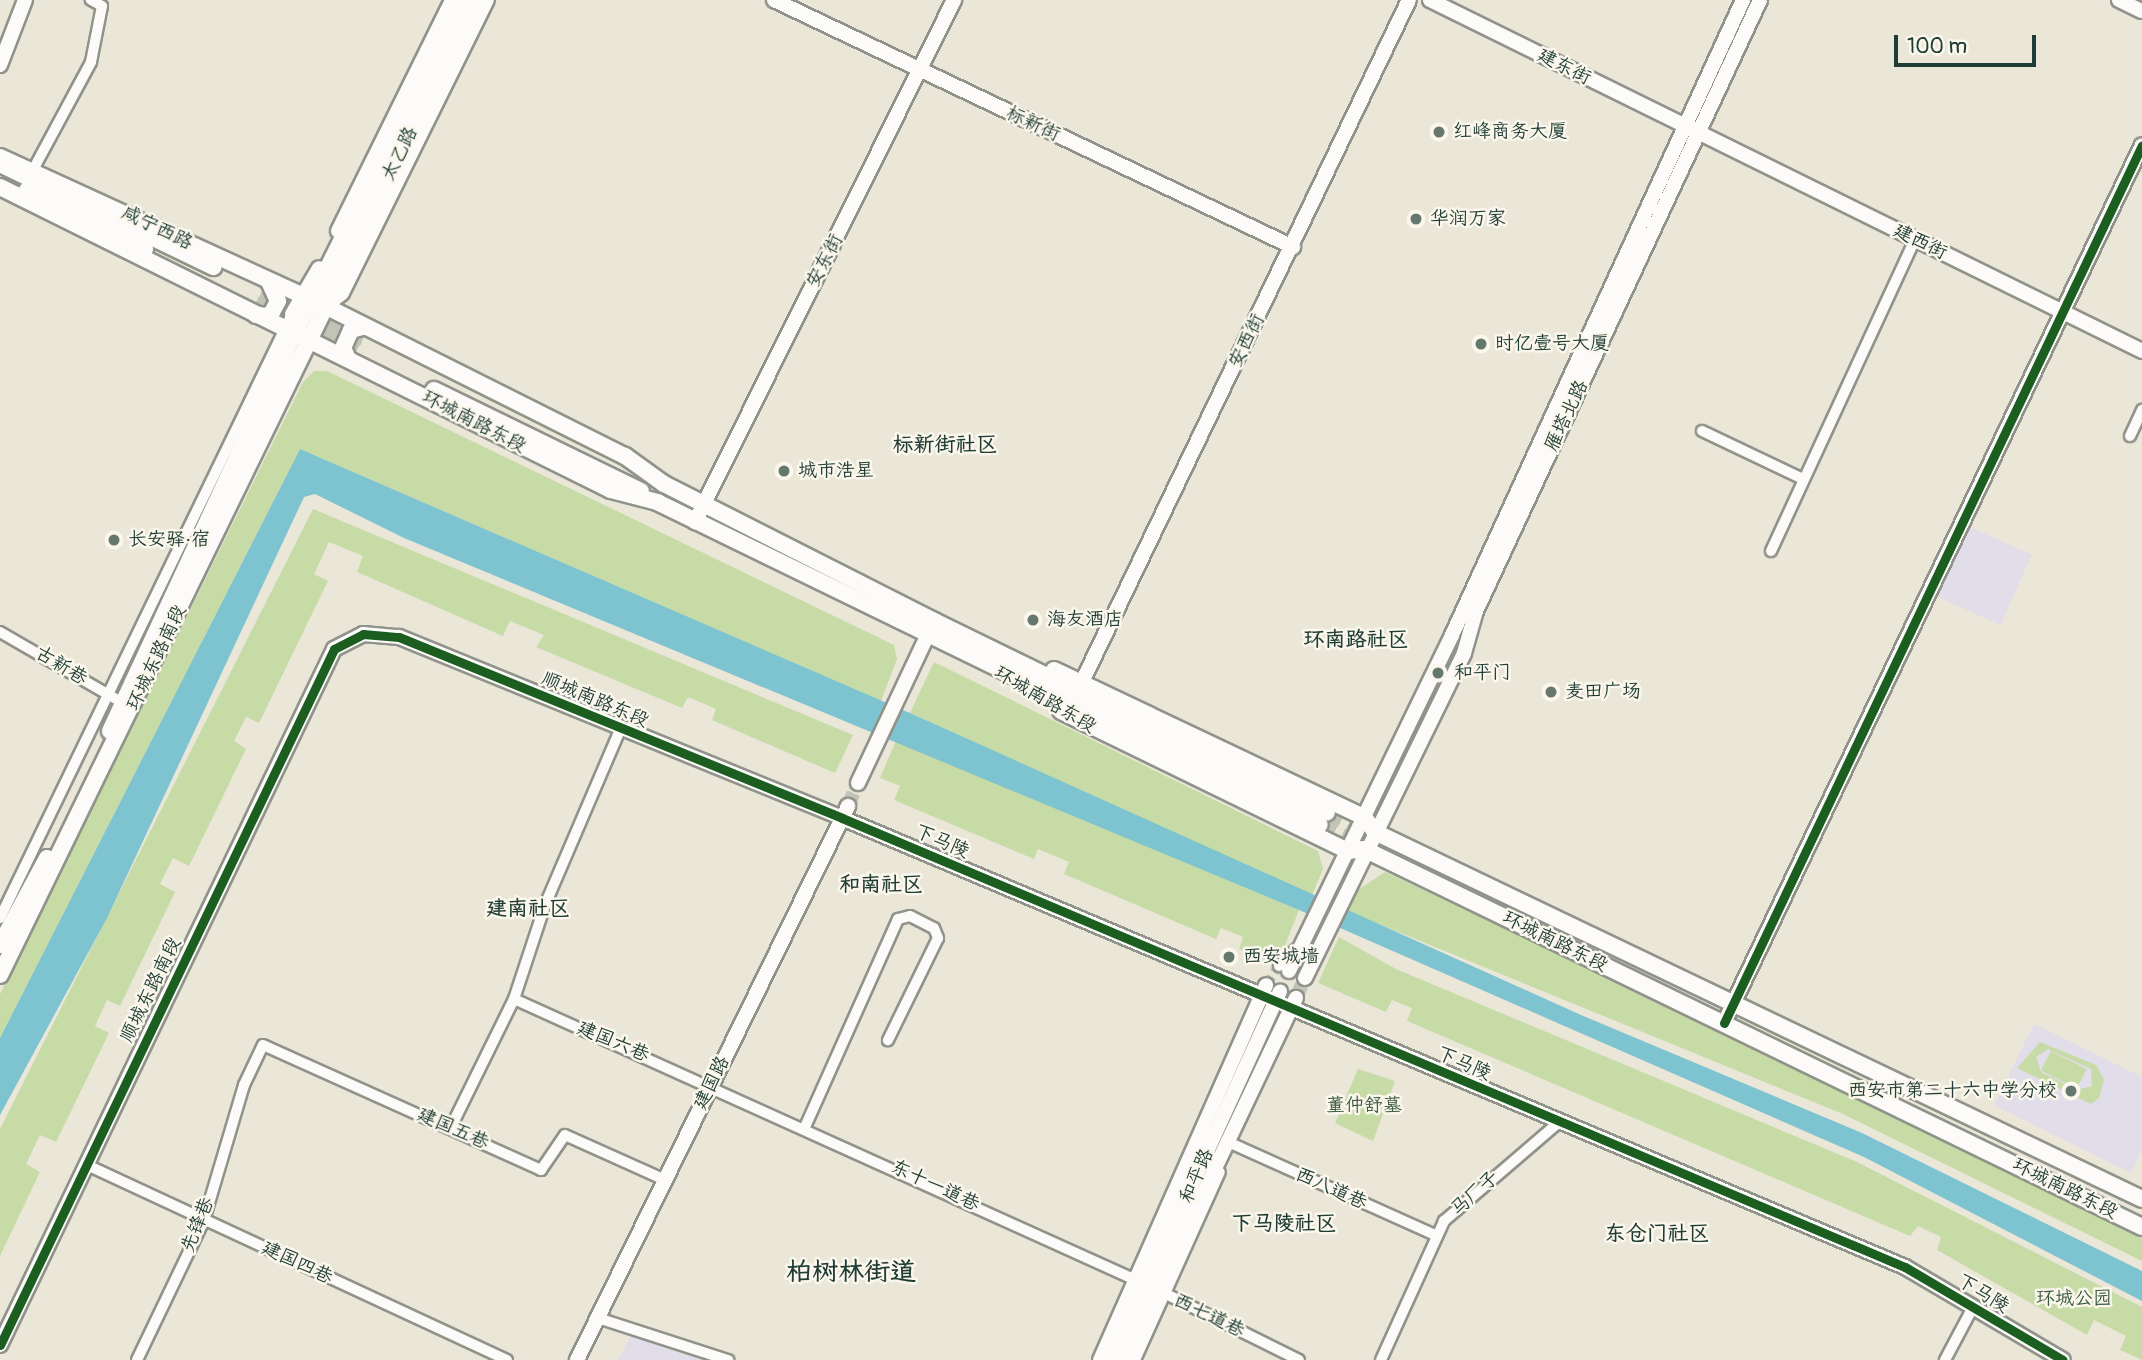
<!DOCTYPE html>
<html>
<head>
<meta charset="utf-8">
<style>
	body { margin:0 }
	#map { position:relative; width:2142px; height:1360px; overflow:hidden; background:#eae6d8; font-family:Pangolin,"LXGW WenKai TC",sans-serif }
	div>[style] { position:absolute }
	.built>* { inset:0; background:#e1dde9; transform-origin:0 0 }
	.green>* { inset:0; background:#c7dba6; transform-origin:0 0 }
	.water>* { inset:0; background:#7ec3d0 }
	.street-tunnel>* { height:10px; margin-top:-5px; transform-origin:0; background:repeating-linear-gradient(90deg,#c1c4b7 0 10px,transparent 0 15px) }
	.secondary-tunnel>* { height:14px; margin-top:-7px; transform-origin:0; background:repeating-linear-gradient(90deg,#c1c4b7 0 14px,transparent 0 21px) }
	.primary-tunnel>* { height:16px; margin-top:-8px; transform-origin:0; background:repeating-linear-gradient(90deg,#c1c4b7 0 16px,transparent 0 24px) }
	.roads { filter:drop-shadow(2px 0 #90938a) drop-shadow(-2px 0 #90938a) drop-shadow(0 2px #90938a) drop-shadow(0 -2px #90938a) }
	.street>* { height:10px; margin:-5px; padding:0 5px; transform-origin:5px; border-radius:5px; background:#fcfbf9 }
	.secondary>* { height:14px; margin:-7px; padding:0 7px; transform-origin:7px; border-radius:7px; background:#fcfbf9 }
	.primary>* { height:16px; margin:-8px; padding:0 8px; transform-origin:8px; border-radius:8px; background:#fcfbf9 }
	.cycleway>* { height:9px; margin:-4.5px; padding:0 4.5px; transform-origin:4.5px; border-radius:4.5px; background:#1b5e20 }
	.dots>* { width:19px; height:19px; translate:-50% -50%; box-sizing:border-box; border:4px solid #fbf7ec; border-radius:50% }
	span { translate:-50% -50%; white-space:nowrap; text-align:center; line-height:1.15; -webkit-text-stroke:5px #fbf7ec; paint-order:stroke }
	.street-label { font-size:19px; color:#1f3d34 }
	.poi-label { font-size:19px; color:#1f3d34 }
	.left { translate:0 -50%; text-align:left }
	.right { translate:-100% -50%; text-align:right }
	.park-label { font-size:19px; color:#3b5b43 }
	.neighbourhood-label { font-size:21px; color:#1f3d34; font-weight:700 }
	.district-label { font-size:26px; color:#1f3d34; font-weight:700 }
	.scale { position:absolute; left:1894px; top:35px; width:142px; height:32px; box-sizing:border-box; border:4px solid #1f3d34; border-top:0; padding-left:9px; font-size:21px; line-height:24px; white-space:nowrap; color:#1f3d34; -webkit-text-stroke:5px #fbf7ec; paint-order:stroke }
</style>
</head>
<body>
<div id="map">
	<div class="built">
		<div style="left:1965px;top:525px;width:73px;height:77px;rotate:24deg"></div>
		<div style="clip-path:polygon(2034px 1024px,2142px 1077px,2142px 1150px,2131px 1173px,1994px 1105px)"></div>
		<div style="clip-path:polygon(632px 1334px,715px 1360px,618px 1360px)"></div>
	</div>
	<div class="green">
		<div style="clip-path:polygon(314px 371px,327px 371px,894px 645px,897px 659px,881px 701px,300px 449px,0 1038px,0 994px,303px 382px)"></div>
		<div style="clip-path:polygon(313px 509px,853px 735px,835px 773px,712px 720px,716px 709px,688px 697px,682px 708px,536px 647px,544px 635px,510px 621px,503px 636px,357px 572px,363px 556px,329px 542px,314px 574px,328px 581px,259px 723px,246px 717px,234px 741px,246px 749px,189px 866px,173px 858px,160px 884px,175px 892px,120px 1006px,107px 1000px,95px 1026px,109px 1033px,56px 1142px,40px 1135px,26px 1164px,40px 1172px,0 1256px,0 1129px)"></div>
		<div style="clip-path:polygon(934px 662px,1318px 851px,1323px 869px,1312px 895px,910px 713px)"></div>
		<div style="clip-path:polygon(896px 741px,1299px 910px,1277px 965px,1239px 949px,1243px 937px,1221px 928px,1216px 939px,1064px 874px,1069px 862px,1038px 849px,1034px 859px,894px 800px,900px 786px,880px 778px)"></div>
		<div style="clip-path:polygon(1385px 872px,2142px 1230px,2142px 1261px,1843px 1114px,1347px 911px,1358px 890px)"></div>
		<div style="clip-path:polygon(1339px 937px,1396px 969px,1857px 1162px,2142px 1307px,2142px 1360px,2120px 1350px,2126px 1336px,2094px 1320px,2087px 1335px,1937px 1250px,1941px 1237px,1918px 1226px,1910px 1236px,1407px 1021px,1412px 1008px,1392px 1000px,1386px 1012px,1318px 983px)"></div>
		<div style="clip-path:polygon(evenodd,2040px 1042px,2096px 1065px,2104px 1080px,2099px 1098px,2091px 1104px,2017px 1068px,2040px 1042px,2048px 1049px,2091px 1069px,2092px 1086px,2077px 1090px,2041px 1072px,2036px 1057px,2048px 1049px)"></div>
		<div style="left:2051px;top:1051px;width:40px;height:22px;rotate:27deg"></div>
		<div style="clip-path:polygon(1358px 1069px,1395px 1081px,1373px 1141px,1335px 1123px)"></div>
	</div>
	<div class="water">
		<div style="clip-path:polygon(300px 449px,910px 713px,1581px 1015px,1862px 1133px,2142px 1271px,2142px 1301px,1864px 1157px,1299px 910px,404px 538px,315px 494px,304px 497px,107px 918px,0 1115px,0 1038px)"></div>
	</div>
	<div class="street-tunnel">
		<div style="left:1266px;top:985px;width:23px;rotate:-56deg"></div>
	</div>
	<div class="secondary-tunnel">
		<div style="left:848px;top:806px;width:25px;rotate:-67deg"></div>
		<div style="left:1296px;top:998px;width:22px;rotate:-66deg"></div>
	</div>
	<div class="primary-tunnel">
		<div style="left:262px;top:291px;width:113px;rotate:25.2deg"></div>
		<div style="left:255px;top:304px;width:114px;rotate:25.4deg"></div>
		<div style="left:1327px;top:813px;width:48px;rotate:26deg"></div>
		<div style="left:1320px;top:825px;width:50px;rotate:26.1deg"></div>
	</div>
	<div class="roads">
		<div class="street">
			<div style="left:34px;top:168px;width:120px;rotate:-61.7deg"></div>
			<div style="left:91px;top:62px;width:57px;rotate:-78.9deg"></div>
			<div style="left:102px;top:6px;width:13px;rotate:-151deg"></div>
			<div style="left:1702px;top:431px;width:112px;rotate:25.4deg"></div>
			<div style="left:2130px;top:436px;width:29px;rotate:-65deg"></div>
			<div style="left:1771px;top:551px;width:343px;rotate:-65.2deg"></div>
			<div style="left:0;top:632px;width:142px;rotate:30deg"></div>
			<div style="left:0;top:918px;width:671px;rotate:-64.2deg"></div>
			<div style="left:1279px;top:966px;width:23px;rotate:-45deg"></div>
			<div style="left:514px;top:999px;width:685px;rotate:24.32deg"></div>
			<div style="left:451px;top:1127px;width:143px;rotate:-63.8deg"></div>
			<div style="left:514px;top:999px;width:99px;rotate:-71.7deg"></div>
			<div style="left:545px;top:905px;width:190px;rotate:-66.8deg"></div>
			<div style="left:805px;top:1127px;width:228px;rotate:-65.9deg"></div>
			<div style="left:898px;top:919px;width:12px;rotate:-14deg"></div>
			<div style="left:910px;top:916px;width:27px;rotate:27deg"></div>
			<div style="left:934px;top:928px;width:11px;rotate:68deg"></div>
			<div style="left:938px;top:938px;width:114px;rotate:116.1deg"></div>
			<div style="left:1226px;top:1141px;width:231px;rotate:24.2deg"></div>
			<div style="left:87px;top:1165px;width:463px;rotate:24.9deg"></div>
			<div style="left:1152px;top:1287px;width:164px;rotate:26.4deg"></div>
			<div style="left:598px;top:1318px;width:137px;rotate:17.9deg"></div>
			<div style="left:137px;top:1360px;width:155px;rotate:-64.4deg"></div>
			<div style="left:204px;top:1220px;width:141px;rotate:-73.5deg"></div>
			<div style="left:244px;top:1085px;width:44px;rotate:-64.6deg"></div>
			<div style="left:263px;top:1045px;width:305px;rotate:24.2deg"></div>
			<div style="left:541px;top:1170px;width:42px;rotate:-55.6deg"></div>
			<div style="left:565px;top:1135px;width:110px;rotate:24.2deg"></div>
			<div style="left:1135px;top:1360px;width:206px;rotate:-65.7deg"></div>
			<div style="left:1381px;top:1360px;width:153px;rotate:-65.6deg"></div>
			<div style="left:1444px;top:1221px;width:150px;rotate:-40.7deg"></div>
			<div style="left:1945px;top:1360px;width:58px;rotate:-62.1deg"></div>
		</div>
		<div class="secondary">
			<div style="left:774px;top:0;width:575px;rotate:25.45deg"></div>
			<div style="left:1430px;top:0;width:794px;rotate:26.24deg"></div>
			<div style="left:2119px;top:0;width:25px;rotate:26deg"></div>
			<div style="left:0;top:65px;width:70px;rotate:-69deg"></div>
			<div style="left:338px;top:231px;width:258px;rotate:-63.7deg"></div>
			<div style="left:325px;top:306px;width:21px;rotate:-37deg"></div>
			<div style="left:342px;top:293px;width:327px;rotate:-63.7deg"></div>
			<div style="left:292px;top:314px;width:53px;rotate:-59.6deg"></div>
			<div style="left:695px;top:522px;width:583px;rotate:-63.61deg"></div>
			<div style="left:1083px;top:680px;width:754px;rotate:-64.39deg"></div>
			<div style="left:858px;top:783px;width:174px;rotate:-64.8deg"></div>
			<div style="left:1289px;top:971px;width:373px;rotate:-64.1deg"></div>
			<div style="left:1452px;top:635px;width:699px;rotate:-65.38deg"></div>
			<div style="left:1305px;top:978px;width:362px;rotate:-63.9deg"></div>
			<div style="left:1464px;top:653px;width:44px;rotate:-74.1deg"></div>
			<div style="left:1476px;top:611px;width:674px;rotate:-65.07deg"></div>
			<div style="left:1724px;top:1023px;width:972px;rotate:-64.54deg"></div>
			<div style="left:0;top:1345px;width:772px;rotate:-64.36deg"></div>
			<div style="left:334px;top:649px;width:33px;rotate:-27deg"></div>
			<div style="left:363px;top:634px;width:36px;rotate:5deg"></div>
			<div style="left:399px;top:637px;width:479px;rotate:22.2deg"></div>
			<div style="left:842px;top:818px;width:1154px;rotate:22.9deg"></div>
			<div style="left:1905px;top:1267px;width:183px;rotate:30.5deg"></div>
			<div style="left:577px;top:1360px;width:617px;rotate:-63.93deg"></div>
			<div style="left:1100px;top:1360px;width:410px;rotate:-66.1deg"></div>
			<div style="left:1112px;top:1360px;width:405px;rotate:-65.5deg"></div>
			<div style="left:1124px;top:1360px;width:401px;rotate:-64.6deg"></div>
		</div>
		<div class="primary">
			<div style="left:0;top:157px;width:344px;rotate:24.6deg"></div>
			<div style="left:313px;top:300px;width:349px;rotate:26.6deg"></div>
			<div style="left:625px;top:456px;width:48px;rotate:35.7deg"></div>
			<div style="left:664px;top:484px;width:303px;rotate:26.9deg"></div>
			<div style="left:934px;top:621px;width:437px;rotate:26deg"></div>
			<div style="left:0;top:164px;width:237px;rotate:25.8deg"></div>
			<div style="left:0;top:187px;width:682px;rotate:26.38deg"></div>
			<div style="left:611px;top:490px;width:48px;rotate:14.6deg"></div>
			<div style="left:657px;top:502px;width:737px;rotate:25.97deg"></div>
			<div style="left:27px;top:190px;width:132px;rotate:26.6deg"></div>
			<div style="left:256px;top:315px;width:14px;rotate:4deg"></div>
			<div style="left:270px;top:316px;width:17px;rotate:-62deg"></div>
			<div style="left:278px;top:301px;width:21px;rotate:-115deg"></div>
			<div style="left:348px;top:359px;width:12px;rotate:-114deg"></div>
			<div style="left:343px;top:348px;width:20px;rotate:-66deg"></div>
			<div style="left:351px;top:330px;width:12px;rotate:-14deg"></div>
			<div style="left:434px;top:390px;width:230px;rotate:26deg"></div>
			<div style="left:1054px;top:670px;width:343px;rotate:25.4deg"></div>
			<div style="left:1364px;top:817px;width:19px;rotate:54deg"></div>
			<div style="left:1375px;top:832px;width:850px;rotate:25.57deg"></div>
			<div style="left:1061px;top:711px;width:319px;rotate:26deg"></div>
			<div style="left:1348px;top:851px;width:16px;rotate:-7deg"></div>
			<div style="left:1364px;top:849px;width:865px;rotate:25.91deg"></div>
			<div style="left:110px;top:731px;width:439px;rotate:-65.1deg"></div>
			<div style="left:295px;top:333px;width:373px;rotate:-63.4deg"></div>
			<div style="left:0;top:945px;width:99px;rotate:-61.6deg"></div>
			<div style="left:0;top:975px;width:1085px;rotate:-64.03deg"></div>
		</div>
	</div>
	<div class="cycleway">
		<div style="left:1724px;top:1023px;width:972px;rotate:-64.54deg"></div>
		<div style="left:0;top:1345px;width:772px;rotate:-64.36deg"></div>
		<div style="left:334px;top:649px;width:33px;rotate:-27deg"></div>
		<div style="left:363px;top:634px;width:36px;rotate:5deg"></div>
		<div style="left:399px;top:637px;width:479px;rotate:22.2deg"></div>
		<div style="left:842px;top:818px;width:1154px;rotate:22.9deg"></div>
		<div style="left:1905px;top:1267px;width:183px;rotate:30.5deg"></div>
	</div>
	<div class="dots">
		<div style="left:1439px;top:132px;background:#66786d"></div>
		<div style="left:1416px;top:219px;background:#66786d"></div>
		<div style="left:1481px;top:344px;background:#66786d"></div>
		<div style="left:784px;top:471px;background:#66786d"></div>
		<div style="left:114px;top:540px;background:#66786d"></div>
		<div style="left:1033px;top:620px;background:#66786d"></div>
		<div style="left:1438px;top:673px;background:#66786d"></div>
		<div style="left:1551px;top:692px;background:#66786d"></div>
		<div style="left:1229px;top:957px;background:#66786d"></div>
		<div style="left:2071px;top:1091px;background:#66786d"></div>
	</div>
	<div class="street-label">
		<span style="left:1564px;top:67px;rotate:27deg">建东街</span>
		<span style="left:1033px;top:124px;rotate:25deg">标新街</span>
		<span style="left:400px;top:154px;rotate:-64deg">太乙路</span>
		<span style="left:157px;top:228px;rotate:26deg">咸宁西路</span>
		<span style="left:1920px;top:242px;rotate:26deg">建西街</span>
		<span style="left:825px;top:261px;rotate:-63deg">安东街</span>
		<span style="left:1247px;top:341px;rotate:-64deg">安西街</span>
		<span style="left:1567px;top:416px;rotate:-65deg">雁塔北路</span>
		<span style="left:474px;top:422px;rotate:27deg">环城南路东段</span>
		<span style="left:157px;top:658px;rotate:-65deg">环城东路南段</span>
		<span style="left:61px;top:666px;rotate:31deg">古新巷</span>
		<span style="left:595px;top:700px;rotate:23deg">顺城南路东段</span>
		<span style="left:1045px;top:700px;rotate:30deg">环城南路东段</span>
		<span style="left:942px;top:842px;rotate:23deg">下马陵</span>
		<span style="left:1555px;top:942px;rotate:26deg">环城南路东段</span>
		<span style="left:151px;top:990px;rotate:-64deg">顺城东路南段</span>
		<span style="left:613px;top:1042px;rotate:23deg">建国六巷</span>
		<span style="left:1464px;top:1064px;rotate:23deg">下马陵</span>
		<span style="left:712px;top:1083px;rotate:-64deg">建国路</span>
		<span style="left:453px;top:1129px;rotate:24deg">建国五巷</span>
		<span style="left:1197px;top:1176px;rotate:-67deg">和平路</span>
		<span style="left:935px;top:1186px;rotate:25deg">东十一道巷</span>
		<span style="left:1331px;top:1189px;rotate:24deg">西八道巷</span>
		<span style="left:2065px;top:1189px;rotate:26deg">环城南路东段</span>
		<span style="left:1475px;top:1194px;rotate:-42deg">马厂子</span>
		<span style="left:198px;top:1225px;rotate:-68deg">先锋巷</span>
		<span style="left:297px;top:1263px;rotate:25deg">建国四巷</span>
		<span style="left:1983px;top:1294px;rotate:31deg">下马陵</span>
		<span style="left:1209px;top:1316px;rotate:26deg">西七道巷</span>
	</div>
	<div class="poi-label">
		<span class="left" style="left:1453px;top:132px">红峰商务大厦</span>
		<span class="left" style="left:1430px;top:219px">华润万家</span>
		<span class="left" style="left:1495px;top:344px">时亿壹号大厦</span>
		<span class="left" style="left:798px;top:471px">城市浩星</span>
		<span class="left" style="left:128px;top:540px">长安驿·宿</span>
		<span class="left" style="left:1047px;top:620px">海友酒店</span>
		<span class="left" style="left:1454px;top:673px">和平门</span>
		<span class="left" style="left:1565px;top:692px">麦田广场</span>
		<span class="left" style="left:1243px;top:957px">西安城墙</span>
		<span class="right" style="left:2057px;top:1091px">西安市第二十六中学分校</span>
	</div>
	<div class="park-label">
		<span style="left:1364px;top:1106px">董仲舒墓</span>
		<span style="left:2074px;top:1299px">环城公园</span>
	</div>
	<div class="neighbourhood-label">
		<span style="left:945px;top:445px">标新街社区</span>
		<span style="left:1356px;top:640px">环南路社区</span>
		<span style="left:881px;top:885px">和南社区</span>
		<span style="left:528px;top:909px">建南社区</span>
		<span style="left:1284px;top:1224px">下马陵社区</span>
		<span style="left:1657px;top:1234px">东仓门社区</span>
	</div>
	<div class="district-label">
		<span style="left:851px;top:1273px">柏树林街道</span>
	</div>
	<div class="scale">100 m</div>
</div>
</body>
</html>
